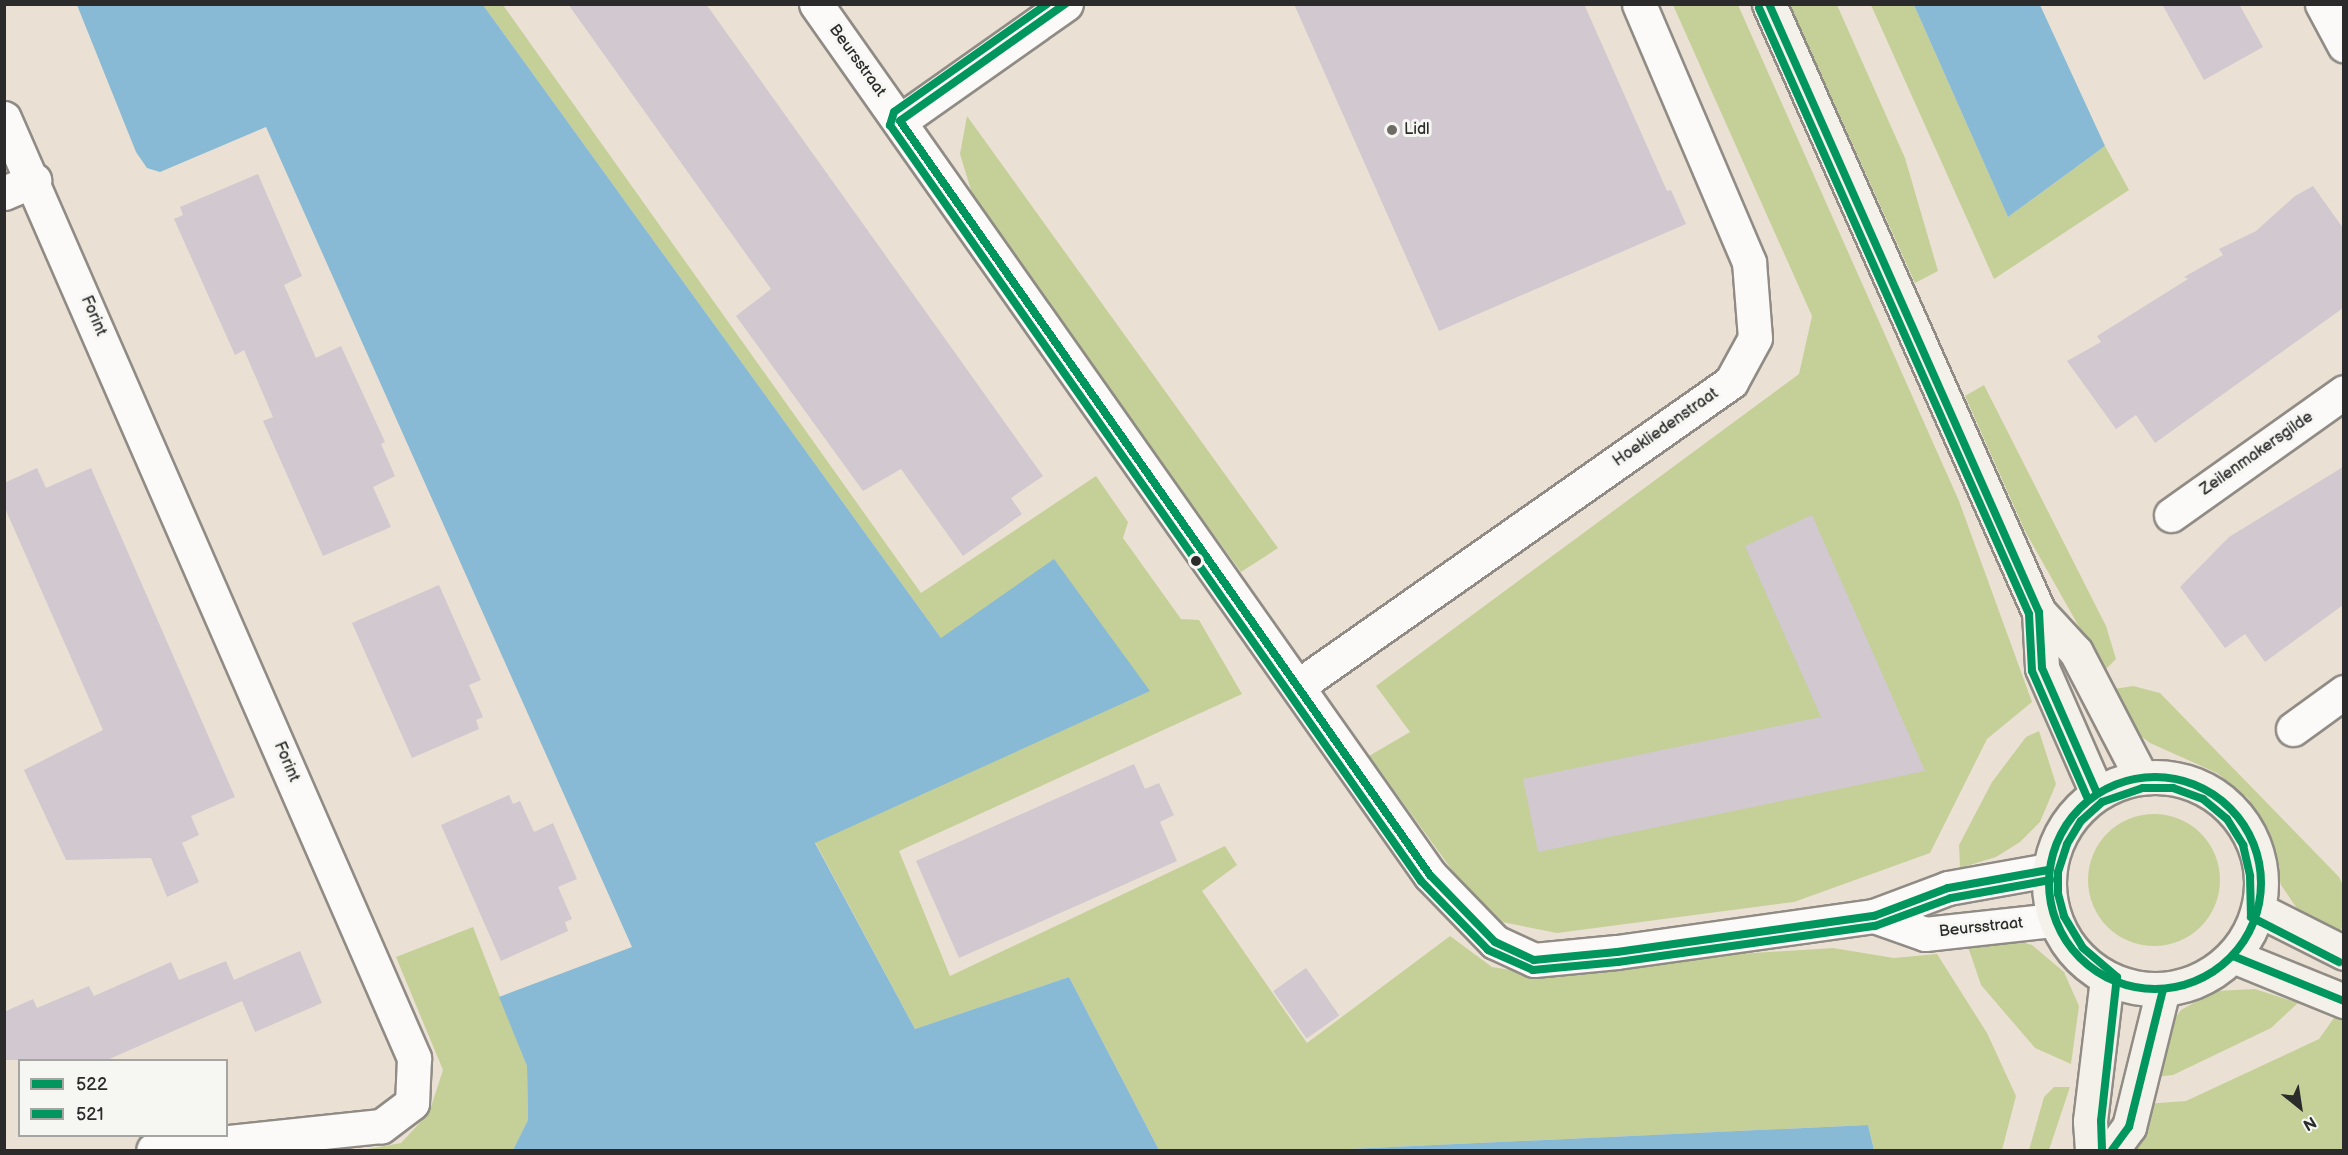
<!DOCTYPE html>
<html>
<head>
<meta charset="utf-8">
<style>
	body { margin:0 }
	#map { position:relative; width:2348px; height:1155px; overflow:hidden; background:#eae1d4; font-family:"Balsamiq Sans",sans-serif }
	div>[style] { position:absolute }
	.green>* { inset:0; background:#c5d099 }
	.round { border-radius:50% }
	.water>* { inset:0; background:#88b9d5 }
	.building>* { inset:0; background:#d1c8d0; transform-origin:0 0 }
	.roads { filter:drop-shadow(2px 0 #908c85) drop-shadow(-2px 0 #908c85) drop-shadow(0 2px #908c85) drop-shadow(0 -2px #908c85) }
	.street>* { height:33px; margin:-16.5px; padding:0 16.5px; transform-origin:16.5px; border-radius:16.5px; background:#fcfaf9 }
	.secondary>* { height:33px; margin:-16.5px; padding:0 16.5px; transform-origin:16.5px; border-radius:16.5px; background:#f4f0ea }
	.secondary>.ring { margin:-16.5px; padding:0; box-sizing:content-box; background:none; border:33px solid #f4f0ea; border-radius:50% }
	.bus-1>* { height:8px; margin:-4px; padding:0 4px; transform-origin:4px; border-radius:4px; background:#00965e }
	.bus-1>.ring { margin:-4px; padding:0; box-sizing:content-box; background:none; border:8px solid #00965e; border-radius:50% }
	.bus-2>* { height:8px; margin:-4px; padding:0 4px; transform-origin:4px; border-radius:4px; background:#00965e }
	.dots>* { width:16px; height:16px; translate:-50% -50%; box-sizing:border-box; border:3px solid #f6f6f2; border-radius:50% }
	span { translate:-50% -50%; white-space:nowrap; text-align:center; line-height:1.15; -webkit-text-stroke:6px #f6f6f2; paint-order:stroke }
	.street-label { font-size:16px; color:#2b2b2b }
	.poi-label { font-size:16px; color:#2b2b2b }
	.left { translate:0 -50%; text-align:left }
	.frame { position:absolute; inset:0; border:6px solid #2b2b2b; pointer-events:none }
	.legend { position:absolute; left:18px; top:1059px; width:210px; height:78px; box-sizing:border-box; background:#f6f6f2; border:2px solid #a5a5a2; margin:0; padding:8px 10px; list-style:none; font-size:18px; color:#2b2b2b }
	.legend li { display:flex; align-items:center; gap:12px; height:30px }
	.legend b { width:30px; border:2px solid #a5a5a2 }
	.north { position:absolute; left:2270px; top:1077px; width:60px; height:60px; -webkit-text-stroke:4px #f6f6f2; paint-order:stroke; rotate:150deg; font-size:16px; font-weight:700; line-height:24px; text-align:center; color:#2b2b2b }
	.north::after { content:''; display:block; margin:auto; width:21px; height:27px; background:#2b2b2b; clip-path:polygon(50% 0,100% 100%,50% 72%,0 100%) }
</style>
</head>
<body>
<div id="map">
	<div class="green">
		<div style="clip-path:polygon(483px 5px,503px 5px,921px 593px,1096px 476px,1128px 522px,1123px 538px,1181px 619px,1199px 620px,1242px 694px,899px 851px,950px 976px,1225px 846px,1237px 865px,1202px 891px,1307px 1043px,1450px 936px,1492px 967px,1547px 976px,1723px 955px,1833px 948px,1894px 958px,1937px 954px,1987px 1033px,2016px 1096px,2002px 1150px,1874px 1150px,1868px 1125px,1328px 1150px,1159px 1150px,1069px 977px,915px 1029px,815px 842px,1149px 691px,941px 638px)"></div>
		<div style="clip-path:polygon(1673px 5px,1738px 5px,1959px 501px,2032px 702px,1987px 739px,1930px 853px,1794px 902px,1557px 933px,1502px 922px,1463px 885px,1369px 756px,1410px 732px,1376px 686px,1799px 374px,1812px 316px)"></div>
		<div style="clip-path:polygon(1790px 5px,1837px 5px,1905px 158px,1938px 271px,1915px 283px)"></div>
		<div style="clip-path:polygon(1871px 5px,1914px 5px,2008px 217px,2105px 146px,2129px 190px,1994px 279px)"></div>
		<div style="clip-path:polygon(967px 116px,1278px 548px,1241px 572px,977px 210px,960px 154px)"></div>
		<div style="clip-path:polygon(1984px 385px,2106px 626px,2116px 659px,2104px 671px,2025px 531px,1965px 396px)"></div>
		<div style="clip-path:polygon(2133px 686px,2160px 693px,2339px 877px,2343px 885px,2343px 926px,2339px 933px,2298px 910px,2281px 885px,2269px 839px,2248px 798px,2217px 773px,2150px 743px,2133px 730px,2114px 689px)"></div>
		<div style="clip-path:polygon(2039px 731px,2056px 784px,2040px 822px,2020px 842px,1996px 857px,1960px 868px,1959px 845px,1992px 782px,2026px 737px)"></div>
		<div class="round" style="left:2088px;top:814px;width:132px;height:132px"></div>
		<div style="clip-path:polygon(473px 927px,527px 1066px,528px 1120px,513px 1150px,362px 1150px,401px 1143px,429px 1113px,443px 1070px,396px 957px)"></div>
		<div style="clip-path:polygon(2009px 938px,2032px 945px,2064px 972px,2079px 1006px,2071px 1064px,2035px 1048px,1981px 985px,1966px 941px)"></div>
		<div style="clip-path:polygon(2255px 989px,2298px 1003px,2271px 1028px,2173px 1075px,2146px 1078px,2155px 1046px,2181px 1010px,2215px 991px)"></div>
		<div style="clip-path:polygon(2336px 1015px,2343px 1018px,2343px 1150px,2134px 1150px,2145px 1104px,2186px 1101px,2319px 1039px)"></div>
		<div style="clip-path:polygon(2054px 1087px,2070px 1087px,2049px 1150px,2029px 1150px,2044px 1097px)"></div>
	</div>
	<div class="water">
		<div style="clip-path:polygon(77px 5px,483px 5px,941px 638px,1054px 559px,1150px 691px,815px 843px,915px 1029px,1069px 977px,1159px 1150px,513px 1150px,528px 1120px,527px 1066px,499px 997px,632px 947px,266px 127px,160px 172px,147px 168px,136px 152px)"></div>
		<div style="clip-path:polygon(1914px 5px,2040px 5px,2105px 146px,2008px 217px)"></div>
		<div style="clip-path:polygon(1868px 1125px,1874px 1150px,1328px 1150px)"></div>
	</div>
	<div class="building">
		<div style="clip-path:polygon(568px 4px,706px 4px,1043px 476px,1011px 498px,1022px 514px,963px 556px,901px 469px,863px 491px,736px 316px,771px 289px)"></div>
		<div style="clip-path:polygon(1294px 4px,1584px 4px,1667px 191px,1671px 190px,1686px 224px,1439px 331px)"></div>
		<div style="clip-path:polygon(2162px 4px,2239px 4px,2263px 47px,2204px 80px)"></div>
		<div style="clip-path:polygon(258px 174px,302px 276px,284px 285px,316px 358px,341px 346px,385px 442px,381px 444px,395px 476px,373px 487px,391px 527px,323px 556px,263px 421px,273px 417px,244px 350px,235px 355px,174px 219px,183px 215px,180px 207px)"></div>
		<div style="clip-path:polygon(2313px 186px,2343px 228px,2343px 308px,2155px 443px,2136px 415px,2116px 429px,2067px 361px,2101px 342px,2097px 336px,2188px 279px,2184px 277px,2223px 255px,2219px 249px,2256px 231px,2295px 196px)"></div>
		<div style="clip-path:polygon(2343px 467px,2343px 605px,2265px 662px,2245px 634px,2225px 648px,2180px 587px,2229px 537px)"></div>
		<div style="clip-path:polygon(37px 468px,46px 488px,91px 468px,235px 797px,191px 816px,199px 835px,182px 843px,199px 882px,167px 897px,151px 858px,66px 860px,24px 770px,103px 730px,4px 506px,4px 483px)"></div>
		<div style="clip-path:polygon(1812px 515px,1925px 771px,1538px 852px,1523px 779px,1821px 717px,1745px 546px)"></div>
		<div style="clip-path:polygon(439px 585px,481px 680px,469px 685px,483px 717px,476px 720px,479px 729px,412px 758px,352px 623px)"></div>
		<div style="clip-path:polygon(1134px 764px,1145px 789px,1159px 783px,1174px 815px,1160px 822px,1177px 861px,959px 958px,916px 861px)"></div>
		<div style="clip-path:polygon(509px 795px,513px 804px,520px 801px,534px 832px,553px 823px,577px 879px,558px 887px,572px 919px,565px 922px,568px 931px,501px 961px,441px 825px)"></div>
		<div style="clip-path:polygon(300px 951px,322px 1003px,255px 1032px,242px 1001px,107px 1060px,4px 1060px,4px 1012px,33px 999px,37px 1008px,89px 986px,94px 996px,171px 962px,179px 980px,226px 961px,234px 980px)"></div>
		<div style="left:1306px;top:968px;width:58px;height:40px;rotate:55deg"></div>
	</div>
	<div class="roads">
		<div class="street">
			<div style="left:816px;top:4px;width:1066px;rotate:54.82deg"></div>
			<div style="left:1430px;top:875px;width:93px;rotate:45.9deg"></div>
			<div style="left:1495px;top:942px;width:43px;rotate:24.8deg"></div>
			<div style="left:1534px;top:960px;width:83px;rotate:-5.5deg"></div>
			<div style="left:1617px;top:952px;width:260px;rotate:-8deg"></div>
			<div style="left:1874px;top:916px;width:79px;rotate:-20.7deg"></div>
			<div style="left:1948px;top:888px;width:102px;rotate:-10.2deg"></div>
			<div style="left:2322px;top:4px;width:47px;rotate:61.8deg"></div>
			<div style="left:4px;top:118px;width:1026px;rotate:66.43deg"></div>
			<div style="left:414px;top:1058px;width:45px;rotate:92.5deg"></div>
			<div style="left:412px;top:1103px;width:39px;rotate:143deg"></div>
			<div style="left:381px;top:1126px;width:229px;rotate:174deg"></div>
			<div style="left:900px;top:121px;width:203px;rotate:-35.2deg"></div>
			<div style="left:4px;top:193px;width:33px;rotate:-23deg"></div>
			<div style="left:2171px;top:515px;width:212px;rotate:-35.4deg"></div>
			<div style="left:1298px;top:686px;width:529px;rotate:-35.07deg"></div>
			<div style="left:1731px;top:382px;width:50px;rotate:-61.4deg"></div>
			<div style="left:1755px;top:338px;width:76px;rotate:-94.5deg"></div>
			<div style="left:1749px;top:262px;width:280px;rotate:-113.1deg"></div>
			<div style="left:2293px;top:729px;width:63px;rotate:-36deg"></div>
			<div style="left:1874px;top:916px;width:54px;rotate:19.4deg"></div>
			<div style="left:1925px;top:934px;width:130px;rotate:-6.2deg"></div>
		</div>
		<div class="secondary">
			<div style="left:1769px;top:4px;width:665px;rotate:66.06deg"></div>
			<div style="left:2039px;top:612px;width:54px;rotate:47.2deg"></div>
			<div style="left:2076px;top:652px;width:141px;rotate:62.5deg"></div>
			<div style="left:2039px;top:612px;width:56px;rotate:86.9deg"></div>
			<div style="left:2042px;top:668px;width:137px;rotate:66.3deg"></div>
			<div class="ring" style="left:2049px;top:777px;width:179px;height:179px"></div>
			<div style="left:2259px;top:910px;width:95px;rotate:26.8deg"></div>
			<div style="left:2233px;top:956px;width:120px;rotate:22.1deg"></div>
			<div style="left:2092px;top:1150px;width:29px;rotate:-94deg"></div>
			<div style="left:2090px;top:1121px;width:143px;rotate:-83.2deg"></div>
			<div style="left:2112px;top:1150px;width:29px;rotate:-54deg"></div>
			<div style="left:2129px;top:1127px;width:141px;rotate:-76.1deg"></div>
		</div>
	</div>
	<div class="bus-1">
		<div style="left:1065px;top:4px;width:202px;rotate:144.7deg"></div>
		<div style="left:900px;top:121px;width:922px;rotate:54.9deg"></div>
		<div style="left:1430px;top:875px;width:93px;rotate:45.9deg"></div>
		<div style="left:1495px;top:942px;width:43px;rotate:24.8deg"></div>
		<div style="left:1534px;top:960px;width:83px;rotate:-5.5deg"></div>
		<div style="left:1617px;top:952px;width:260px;rotate:-8deg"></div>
		<div style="left:1874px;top:916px;width:79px;rotate:-20.7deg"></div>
		<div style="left:1948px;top:888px;width:102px;rotate:-10.2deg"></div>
		<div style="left:1769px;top:4px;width:665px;rotate:66.06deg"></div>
		<div style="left:2039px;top:612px;width:56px;rotate:86.9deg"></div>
		<div style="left:2042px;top:668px;width:137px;rotate:66.3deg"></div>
		<div class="ring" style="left:2049px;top:777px;width:204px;height:204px"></div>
		<div style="left:2233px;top:956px;width:120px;rotate:22.1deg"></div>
		<div style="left:2112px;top:1150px;width:29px;rotate:-54deg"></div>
		<div style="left:2129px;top:1127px;width:141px;rotate:-76.1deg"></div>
	</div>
	<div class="bus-2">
		<div style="left:1047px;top:4px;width:187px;rotate:144.8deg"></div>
		<div style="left:894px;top:112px;width:14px;rotate:107deg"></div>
		<div style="left:890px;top:125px;width:924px;rotate:54.92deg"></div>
		<div style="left:1421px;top:881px;width:96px;rotate:45.8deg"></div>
		<div style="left:1488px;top:950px;width:49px;rotate:24deg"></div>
		<div style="left:1533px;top:970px;width:85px;rotate:-5.4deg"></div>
		<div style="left:1618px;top:962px;width:260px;rotate:-8deg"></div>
		<div style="left:1875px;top:926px;width:81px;rotate:-20.2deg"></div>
		<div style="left:1951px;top:898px;width:101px;rotate:-10.3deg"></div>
		<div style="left:1759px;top:8px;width:663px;rotate:65.98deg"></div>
		<div style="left:2029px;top:614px;width:57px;rotate:87deg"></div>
		<div style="left:2032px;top:671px;width:137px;rotate:66.4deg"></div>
		<div style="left:2102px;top:1149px;width:28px;rotate:-92deg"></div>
		<div style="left:2101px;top:1121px;width:145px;rotate:-83.7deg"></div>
		<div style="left:2117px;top:977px;width:45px;rotate:-139.5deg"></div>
		<div style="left:2083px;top:948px;width:37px;rotate:-121deg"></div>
		<div style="left:2064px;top:916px;width:23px;rotate:-105deg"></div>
		<div style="left:2058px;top:894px;width:22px;rotate:-90deg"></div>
		<div style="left:2058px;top:872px;width:29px;rotate:-72deg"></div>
		<div style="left:2067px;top:844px;width:27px;rotate:-59deg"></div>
		<div style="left:2081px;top:821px;width:28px;rotate:-42deg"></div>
		<div style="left:2102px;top:802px;width:43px;rotate:-18.9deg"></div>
		<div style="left:2143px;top:788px;width:30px"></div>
		<div style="left:2173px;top:788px;width:32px;rotate:20deg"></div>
		<div style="left:2203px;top:799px;width:31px;rotate:40deg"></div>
		<div style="left:2227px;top:819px;width:31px;rotate:58deg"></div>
		<div style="left:2243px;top:845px;width:32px;rotate:77deg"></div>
		<div style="left:2250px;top:876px;width:41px;rotate:88.6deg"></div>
		<div style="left:2251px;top:917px;width:99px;rotate:27.1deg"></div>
	</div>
	<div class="dots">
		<div style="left:1392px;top:130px;background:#6e6b66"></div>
		<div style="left:1196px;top:561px;background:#2b2b2b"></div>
	</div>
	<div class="street-label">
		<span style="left:857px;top:61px;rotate:54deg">Beursstraat</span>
		<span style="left:93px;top:316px;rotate:67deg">Forint</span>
		<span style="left:1666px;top:428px;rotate:-35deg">Hoekliedenstraat</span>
		<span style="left:2257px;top:454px;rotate:-35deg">Zeilenmakersgilde</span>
		<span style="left:286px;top:762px;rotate:67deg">Forint</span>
		<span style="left:1981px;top:928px;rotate:-6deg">Beursstraat</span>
	</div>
	<div class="poi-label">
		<span class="left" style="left:1404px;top:130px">Lidl</span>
	</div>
	<div class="frame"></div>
	<ul class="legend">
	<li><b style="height:8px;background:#00965e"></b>522</li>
	<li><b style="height:8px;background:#00965e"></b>521</li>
	</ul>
	<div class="north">N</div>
</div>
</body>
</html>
